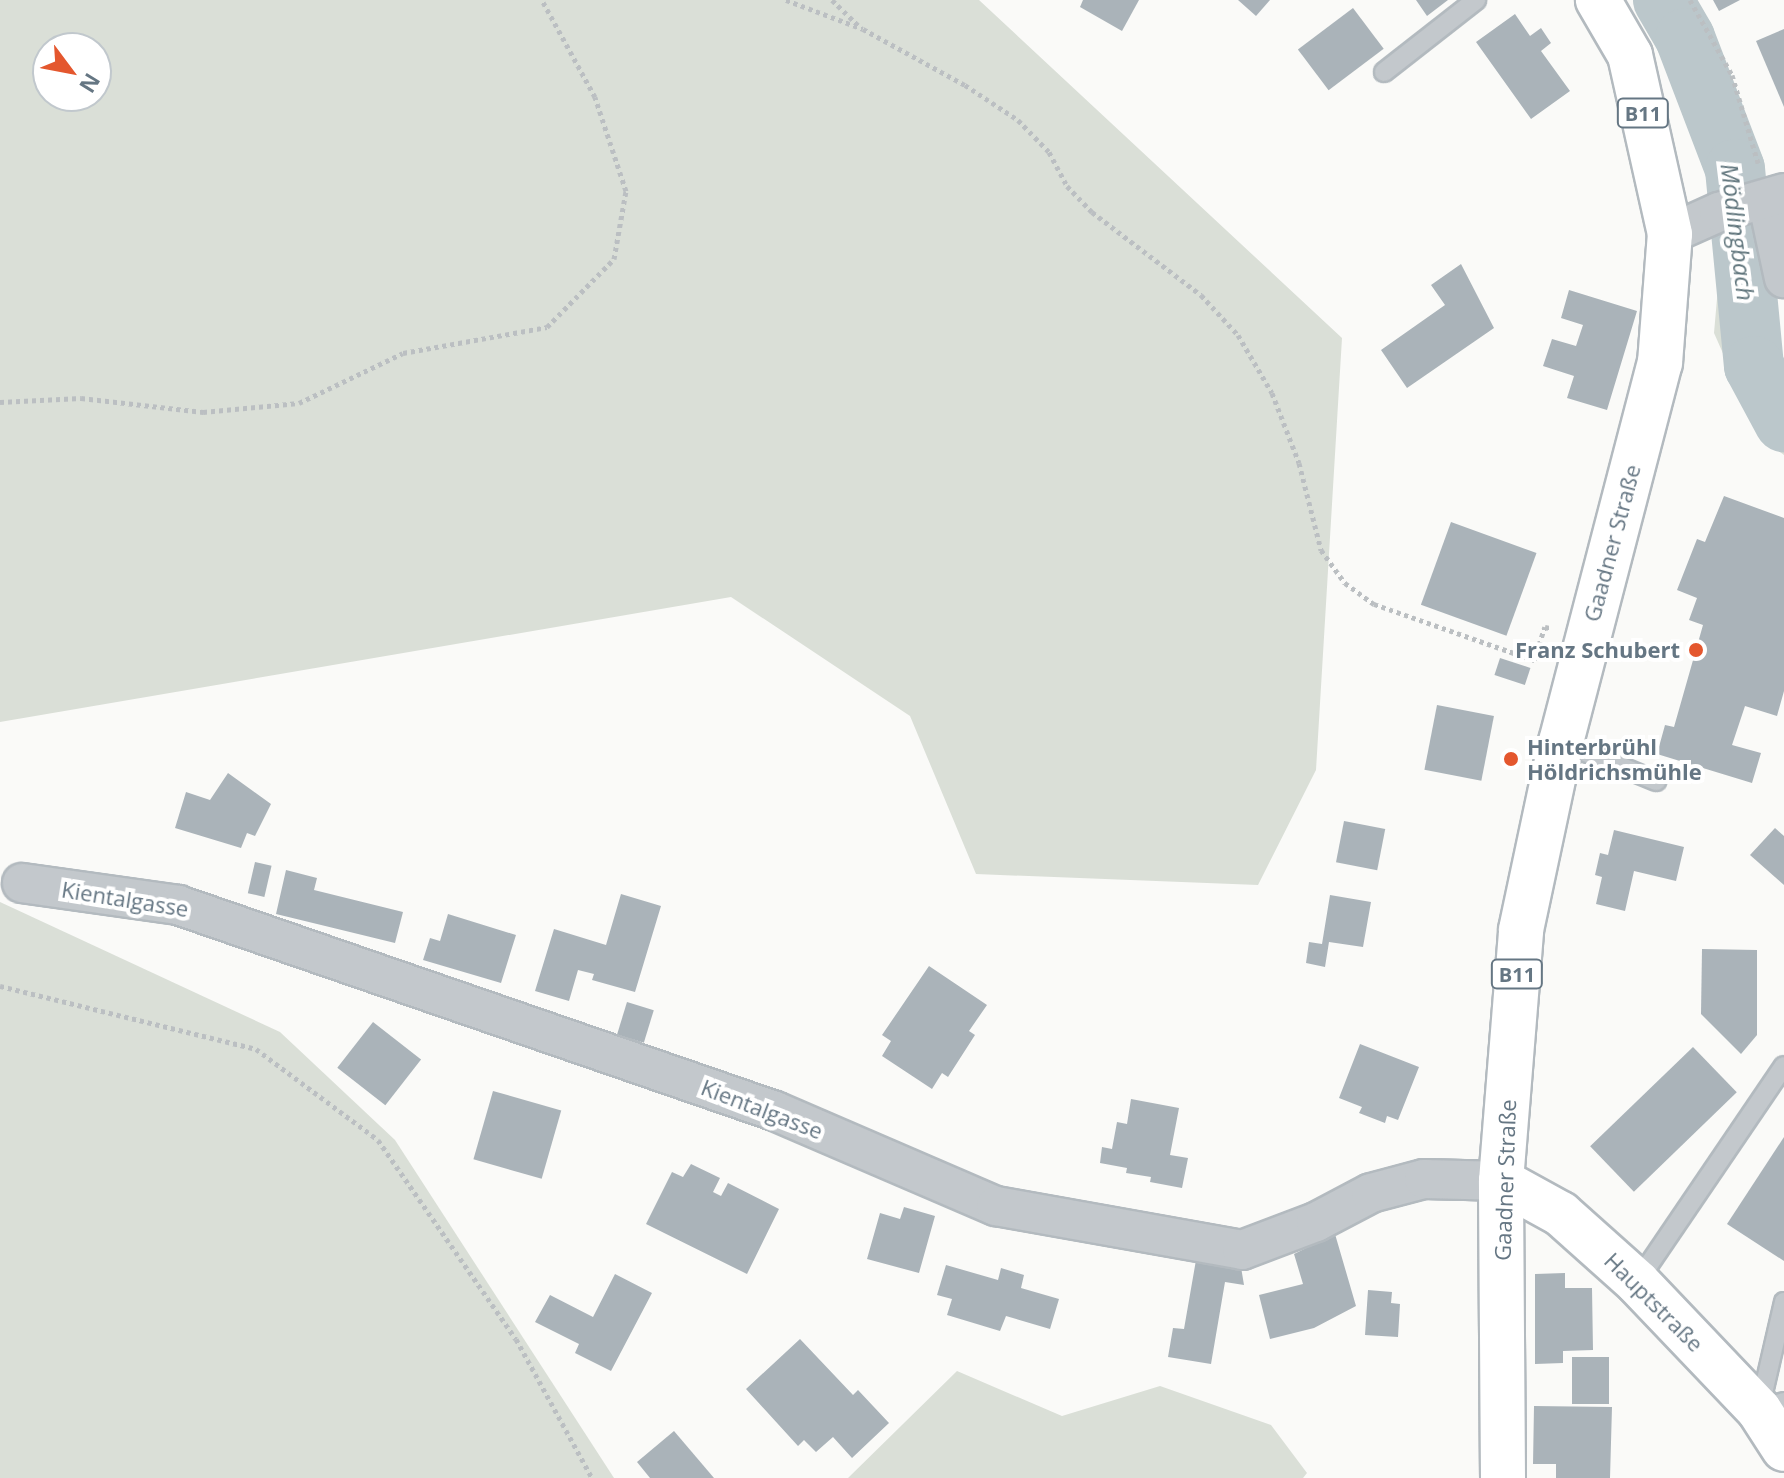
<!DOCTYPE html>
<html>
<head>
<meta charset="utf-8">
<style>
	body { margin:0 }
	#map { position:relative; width:1784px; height:1478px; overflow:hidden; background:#fafaf8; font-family:"Open Sans",sans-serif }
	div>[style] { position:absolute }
	.green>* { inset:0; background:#dadfd7 }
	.river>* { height:60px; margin:-30px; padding:0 30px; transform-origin:30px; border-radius:30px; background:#bbc7cb }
	.building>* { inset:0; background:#aab3b9; transform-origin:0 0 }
	.path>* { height:5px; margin-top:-2.5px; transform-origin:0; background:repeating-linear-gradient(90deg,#bbbfc2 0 4px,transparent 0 8px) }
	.roads { filter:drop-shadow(2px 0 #b3babf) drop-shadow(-2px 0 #b3babf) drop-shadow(0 2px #b3babf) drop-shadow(0 -2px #b3babf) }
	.lane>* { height:18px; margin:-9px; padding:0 9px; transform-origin:9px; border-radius:9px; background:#c3c8cc }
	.street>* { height:38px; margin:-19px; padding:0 19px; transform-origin:19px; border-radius:19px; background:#c3c8cc }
	.secondary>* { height:44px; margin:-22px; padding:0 22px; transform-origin:22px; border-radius:22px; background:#fff }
	.primary>* { height:44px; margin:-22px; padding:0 22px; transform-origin:22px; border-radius:22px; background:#fff }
	.dots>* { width:22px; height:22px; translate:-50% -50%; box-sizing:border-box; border:4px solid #fff; border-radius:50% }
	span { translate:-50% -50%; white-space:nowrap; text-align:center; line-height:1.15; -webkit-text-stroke:8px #fff; paint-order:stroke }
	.shield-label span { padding:2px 6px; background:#fff; border:2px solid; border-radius:6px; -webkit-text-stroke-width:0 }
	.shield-label { font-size:20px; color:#657683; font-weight:700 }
	.street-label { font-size:22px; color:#657683 }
	.poi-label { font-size:22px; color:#657683; font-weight:700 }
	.right { translate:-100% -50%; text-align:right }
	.left { translate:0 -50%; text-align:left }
	.water-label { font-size:24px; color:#60757c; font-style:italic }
	.north { position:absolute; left:32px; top:32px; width:80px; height:80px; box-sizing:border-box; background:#fff; border:2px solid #c1c8cd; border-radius:50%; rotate:122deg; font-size:22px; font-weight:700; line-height:32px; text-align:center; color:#657683 }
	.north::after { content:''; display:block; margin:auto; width:28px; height:36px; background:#e4572e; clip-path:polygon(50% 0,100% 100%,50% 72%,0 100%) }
</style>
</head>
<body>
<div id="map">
	<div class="green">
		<div style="clip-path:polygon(evenodd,0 0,979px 0,1342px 338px,1316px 770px,1258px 885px,976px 874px,910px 716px,731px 597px,0 722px,0 0,48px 48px,96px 48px,96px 96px,48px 96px,48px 48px)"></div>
		<div style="clip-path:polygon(1754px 228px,1764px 316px,1784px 370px,1784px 455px,1760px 437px,1714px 333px,1722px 242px)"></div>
		<div style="clip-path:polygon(0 902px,280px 1032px,395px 1140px,614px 1478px,0 1478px)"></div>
		<div style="clip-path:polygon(957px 1371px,1062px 1416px,1160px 1386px,1271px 1425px,1307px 1473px,1303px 1478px,848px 1478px)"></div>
	</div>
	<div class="river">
		<div style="left:1663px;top:0;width:44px;rotate:59.9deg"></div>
		<div style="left:1685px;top:38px;width:140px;rotate:69.1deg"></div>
		<div style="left:1735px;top:169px;width:198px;rotate:84.5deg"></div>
		<div style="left:1754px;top:366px;width:64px;rotate:61.8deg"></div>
	</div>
	<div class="building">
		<div style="clip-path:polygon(1083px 0,1139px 0,1122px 31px,1080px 7px)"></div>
		<div style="clip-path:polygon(1238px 0,1270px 0,1256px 16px)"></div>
		<div style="clip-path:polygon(1416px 0,1448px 0,1427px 16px)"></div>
		<div style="clip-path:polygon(1713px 0,1740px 0,1719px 11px)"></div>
		<div style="left:1353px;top:8px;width:51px;height:69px;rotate:53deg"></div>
		<div style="clip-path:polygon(1515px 14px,1530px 36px,1541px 28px,1551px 43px,1541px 51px,1570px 91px,1531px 119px,1476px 42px)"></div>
		<div style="clip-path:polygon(1784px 29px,1784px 107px,1756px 41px)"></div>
		<div style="clip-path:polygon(1461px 264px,1494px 328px,1407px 388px,1381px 350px,1445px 305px,1431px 285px)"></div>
		<div style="clip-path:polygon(1569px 290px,1637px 311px,1607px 410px,1567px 398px,1574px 376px,1543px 366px,1552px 339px,1576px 346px,1583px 325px,1561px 318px)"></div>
		<div style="clip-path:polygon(1724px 496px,1784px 518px,1784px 691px,1777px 716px,1745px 706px,1732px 745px,1761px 753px,1752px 783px,1657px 754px,1665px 725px,1674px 727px,1703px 625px,1689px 620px,1697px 598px,1677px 590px,1697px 539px,1705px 542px)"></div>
		<div style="left:1451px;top:522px;width:91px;height:88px;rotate:20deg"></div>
		<div style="left:1500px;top:658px;width:32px;height:18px;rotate:18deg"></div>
		<div style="left:1437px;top:705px;width:58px;height:66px;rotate:11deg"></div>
		<div style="clip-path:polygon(228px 773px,271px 804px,255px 836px,247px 833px,241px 848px,175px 828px,186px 792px,210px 800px)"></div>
		<div style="left:1344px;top:821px;width:42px;height:42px;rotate:11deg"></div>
		<div style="clip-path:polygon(1775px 828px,1784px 836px,1784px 885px,1750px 855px)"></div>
		<div style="clip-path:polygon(1614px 830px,1684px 847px,1676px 881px,1634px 871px,1625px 911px,1596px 904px,1602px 877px,1595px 875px,1600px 853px,1608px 855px)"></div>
		<div style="left:255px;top:862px;width:17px;height:32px;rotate:13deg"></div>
		<div style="clip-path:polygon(286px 870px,317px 878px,314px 890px,403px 912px,395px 943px,276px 914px)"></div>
		<div style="clip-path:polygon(621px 894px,661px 906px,635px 992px,592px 980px,594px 974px,578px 970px,569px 1001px,535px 991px,554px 929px,606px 945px)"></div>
		<div style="clip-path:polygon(1330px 895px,1371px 902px,1363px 947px,1329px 942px,1325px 967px,1306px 963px,1309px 942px,1322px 944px)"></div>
		<div style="clip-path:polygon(448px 914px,516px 935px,501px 983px,423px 960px,430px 938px,440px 941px)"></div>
		<div style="clip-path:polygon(1702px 949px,1757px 950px,1757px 1035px,1741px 1054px,1701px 1014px)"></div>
		<div style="clip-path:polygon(929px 966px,987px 1005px,969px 1031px,975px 1035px,948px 1077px,942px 1073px,932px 1089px,882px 1056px,891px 1041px,882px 1035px)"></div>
		<div style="left:627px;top:1002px;width:28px;height:34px;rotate:17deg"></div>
		<div style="left:373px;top:1022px;width:61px;height:58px;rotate:38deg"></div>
		<div style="clip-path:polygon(1360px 1044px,1419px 1067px,1398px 1120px,1387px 1116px,1385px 1123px,1359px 1113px,1362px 1107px,1339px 1098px)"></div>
		<div style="left:1693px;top:1047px;width:63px;height:143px;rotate:46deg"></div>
		<div style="left:493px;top:1091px;width:71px;height:71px;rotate:16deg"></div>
		<div style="clip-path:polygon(1131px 1099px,1179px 1108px,1170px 1155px,1188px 1158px,1182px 1188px,1150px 1182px,1151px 1177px,1126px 1173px,1127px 1168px,1100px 1163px,1102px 1147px,1112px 1149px,1117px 1122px,1127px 1124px)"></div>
		<div style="clip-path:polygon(1784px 1137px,1784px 1261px,1727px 1224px)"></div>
		<div style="clip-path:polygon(691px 1164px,720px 1178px,713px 1192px,721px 1196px,728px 1183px,779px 1209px,747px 1274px,646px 1224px,672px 1172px,683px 1177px)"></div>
		<div style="clip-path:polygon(904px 1207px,935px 1216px,919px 1273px,867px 1259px,880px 1213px,900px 1219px)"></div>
		<div style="clip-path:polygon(1335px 1234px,1356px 1306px,1314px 1328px,1270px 1339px,1259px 1295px,1303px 1284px,1294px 1254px)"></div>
		<div style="clip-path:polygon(1196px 1260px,1241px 1267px,1244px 1285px,1225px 1282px,1211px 1364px,1168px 1357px,1173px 1328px,1184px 1329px)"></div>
		<div style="clip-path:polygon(946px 1265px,998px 1280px,1001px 1268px,1024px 1275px,1021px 1288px,1059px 1299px,1050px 1329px,1006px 1316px,1000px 1331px,947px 1315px,952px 1299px,937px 1295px)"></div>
		<div style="clip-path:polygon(1565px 1273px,1565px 1288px,1592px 1288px,1593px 1350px,1563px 1351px,1563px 1363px,1535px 1364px,1535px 1274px)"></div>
		<div style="clip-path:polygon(615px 1274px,652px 1293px,611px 1371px,575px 1353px,579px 1344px,535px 1322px,550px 1295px,593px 1317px)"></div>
		<div style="clip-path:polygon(1368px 1290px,1392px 1292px,1391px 1303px,1400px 1304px,1398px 1337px,1365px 1335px)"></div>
		<div style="clip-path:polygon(800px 1339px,853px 1395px,858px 1390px,889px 1423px,852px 1458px,833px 1437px,816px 1452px,804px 1440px,798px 1446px,746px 1389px)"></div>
		<div style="left:1572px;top:1357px;width:37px;height:47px"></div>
		<div style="clip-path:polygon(1534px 1406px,1612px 1407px,1610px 1478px,1556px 1478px,1556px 1464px,1533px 1464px)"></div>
		<div style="clip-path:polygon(674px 1431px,714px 1478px,650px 1478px,637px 1462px)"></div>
	</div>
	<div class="path">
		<div style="left:786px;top:0;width:82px;rotate:20.6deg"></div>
		<div style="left:863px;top:29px;width:116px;rotate:28.8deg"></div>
		<div style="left:965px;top:85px;width:64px;rotate:33.4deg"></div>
		<div style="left:1018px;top:120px;width:45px;rotate:45.9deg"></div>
		<div style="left:1049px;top:152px;width:38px;rotate:62deg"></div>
		<div style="left:1067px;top:186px;width:36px;rotate:46deg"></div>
		<div style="left:1092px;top:212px;width:137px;rotate:37.3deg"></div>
		<div style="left:1201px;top:295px;width:54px;rotate:47.2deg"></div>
		<div style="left:1238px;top:335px;width:67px;rotate:59.6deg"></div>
		<div style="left:1272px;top:393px;width:75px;rotate:68.9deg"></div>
		<div style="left:1299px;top:463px;width:90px;rotate:75.8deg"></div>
		<div style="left:1321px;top:550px;width:41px;rotate:54deg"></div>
		<div style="left:1345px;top:583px;width:36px;rotate:36deg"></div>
		<div style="left:1374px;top:604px;width:170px;rotate:19.3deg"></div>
		<div style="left:1534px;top:660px;width:35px;rotate:-72deg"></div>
		<div style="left:1545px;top:627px;width:5px;rotate:11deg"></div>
		<div style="left:832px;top:0;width:37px;rotate:44deg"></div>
		<div style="left:1690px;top:0;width:86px;rotate:60.8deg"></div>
		<div style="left:1732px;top:75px;width:92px;rotate:73.5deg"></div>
		<div style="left:0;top:402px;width:81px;rotate:-2.8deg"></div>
		<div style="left:81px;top:398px;width:123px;rotate:6.5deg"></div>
		<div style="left:203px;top:412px;width:96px;rotate:-5.4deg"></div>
		<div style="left:299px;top:403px;width:115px;rotate:-25.7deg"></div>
		<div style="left:403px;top:353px;width:146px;rotate:-10.2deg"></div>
		<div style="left:547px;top:327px;width:95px;rotate:-45.4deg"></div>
		<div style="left:614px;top:259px;width:69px;rotate:-80deg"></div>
		<div style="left:626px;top:191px;width:99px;rotate:-108.3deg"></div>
		<div style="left:595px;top:97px;width:111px;rotate:-118.7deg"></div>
		<div style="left:0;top:986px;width:264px;rotate:13.8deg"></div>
		<div style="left:256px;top:1049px;width:152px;rotate:36.7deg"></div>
		<div style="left:378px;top:1140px;width:242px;rotate:55.3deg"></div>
		<div style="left:516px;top:1339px;width:158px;rotate:61.3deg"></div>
	</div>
	<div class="roads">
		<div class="lane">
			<div style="left:1384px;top:72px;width:117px;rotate:-38deg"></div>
			<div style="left:1561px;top:742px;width:103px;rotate:22.3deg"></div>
			<div style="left:1637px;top:1282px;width:261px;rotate:-55.8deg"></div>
			<div style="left:1784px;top:1302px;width:111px;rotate:103deg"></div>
			<div style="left:1759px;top:1410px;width:26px;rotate:-18deg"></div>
		</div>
		<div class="street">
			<div style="left:1767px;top:199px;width:81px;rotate:77.9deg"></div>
			<div style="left:1670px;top:234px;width:54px;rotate:-24.2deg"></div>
			<div style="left:1719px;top:212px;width:68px;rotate:-16.3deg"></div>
			<div style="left:22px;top:883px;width:158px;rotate:8deg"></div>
			<div style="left:178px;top:905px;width:632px;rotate:19.04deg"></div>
			<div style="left:775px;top:1111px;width:241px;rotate:23.3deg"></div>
			<div style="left:996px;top:1206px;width:250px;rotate:10.1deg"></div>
			<div style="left:1242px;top:1250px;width:79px;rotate:-20.7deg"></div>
			<div style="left:1316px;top:1222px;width:62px;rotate:-27.8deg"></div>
			<div style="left:1371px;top:1193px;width:55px;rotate:-14.8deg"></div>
			<div style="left:1424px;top:1179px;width:77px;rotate:1.5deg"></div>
		</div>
		<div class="secondary">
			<div style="left:1501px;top:1181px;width:68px;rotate:28.8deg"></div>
			<div style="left:1561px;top:1214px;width:102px;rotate:41.8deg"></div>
			<div style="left:1637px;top:1282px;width:177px;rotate:46.4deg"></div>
			<div style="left:1759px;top:1410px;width:46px;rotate:57.3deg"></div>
		</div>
		<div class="primary">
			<div style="left:1503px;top:1478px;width:297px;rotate:-90.4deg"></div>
			<div style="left:1501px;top:1181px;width:252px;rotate:-85.4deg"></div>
			<div style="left:1521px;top:930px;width:192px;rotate:-78deg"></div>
			<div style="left:1561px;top:742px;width:392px;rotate:-75.4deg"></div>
			<div style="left:1660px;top:363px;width:129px;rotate:-85.6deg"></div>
			<div style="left:1670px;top:234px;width:183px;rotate:-102.6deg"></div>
			<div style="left:1630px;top:55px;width:64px;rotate:-120.2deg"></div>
		</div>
	</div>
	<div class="dots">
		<div style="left:1696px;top:650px;background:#e4572e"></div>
		<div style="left:1511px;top:759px;background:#e4572e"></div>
	</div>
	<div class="shield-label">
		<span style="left:1643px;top:113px">B11</span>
		<span style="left:1517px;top:974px">B11</span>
	</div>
	<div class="street-label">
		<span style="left:1612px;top:543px;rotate:-75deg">Gaadner Straße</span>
		<span style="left:125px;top:899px;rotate:9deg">Kientalgasse</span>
		<span style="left:762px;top:1109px;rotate:21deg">Kientalgasse</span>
		<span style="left:1505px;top:1180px;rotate:-88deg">Gaadner Straße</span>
		<span style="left:1654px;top:1302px;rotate:45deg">Hauptstraße</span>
	</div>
	<div class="poi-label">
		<span class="right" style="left:1680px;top:650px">Franz Schubert</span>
		<span class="left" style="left:1527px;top:759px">Hinterbrühl<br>Höldrichsmühle</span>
	</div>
	<div class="water-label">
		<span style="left:1738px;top:232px;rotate:83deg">Mödlingbach</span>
	</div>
	<div class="north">N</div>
</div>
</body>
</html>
